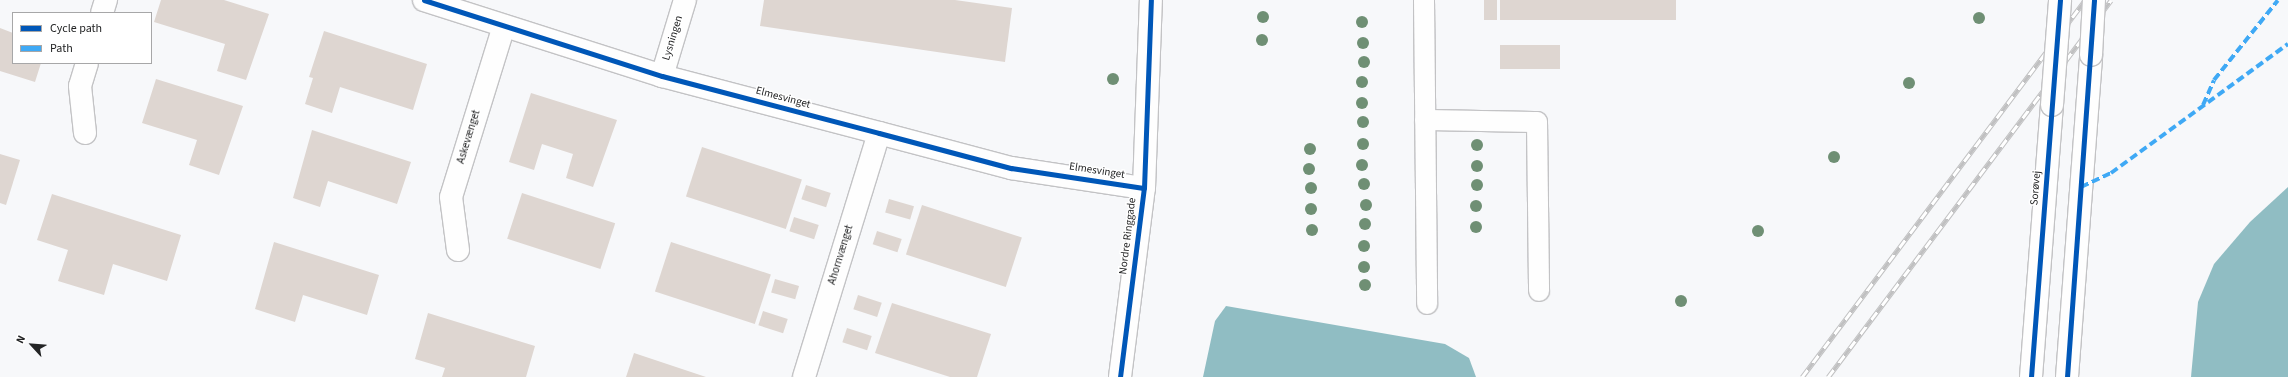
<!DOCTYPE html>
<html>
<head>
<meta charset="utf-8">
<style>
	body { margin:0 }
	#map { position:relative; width:2288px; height:377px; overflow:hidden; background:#f7f8fa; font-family:"Source Sans 3",sans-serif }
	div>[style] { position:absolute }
	.water>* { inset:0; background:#90bdc3 }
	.building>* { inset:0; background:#ded6d1; transform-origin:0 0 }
	.roads { filter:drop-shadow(1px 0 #c3c3c5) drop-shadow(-1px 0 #c3c3c5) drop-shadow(0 1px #c3c3c5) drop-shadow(0 -1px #c3c3c5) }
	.lane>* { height:20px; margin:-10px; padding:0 10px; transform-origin:10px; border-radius:10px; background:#fefefe }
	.street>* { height:22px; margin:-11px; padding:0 11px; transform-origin:11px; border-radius:11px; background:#fefefe }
	.secondary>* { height:22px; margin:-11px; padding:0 11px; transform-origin:11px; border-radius:11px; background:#fefefe }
	.rail>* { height:4.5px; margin-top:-2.25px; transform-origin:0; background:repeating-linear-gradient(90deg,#fff 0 9px,#c0c0c1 0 18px); box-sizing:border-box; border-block:1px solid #c0c0c1 }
	.bridges { filter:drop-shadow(1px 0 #c3c3c5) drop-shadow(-1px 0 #c3c3c5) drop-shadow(0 1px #c3c3c5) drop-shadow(0 -1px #c3c3c5) }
	.secondary-bridge>* { height:22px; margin:-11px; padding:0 11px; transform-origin:11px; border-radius:11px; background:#fefefe }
	.quiet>* { height:4px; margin-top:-2px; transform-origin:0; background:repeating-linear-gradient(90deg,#3fa9f5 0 8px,transparent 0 12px) }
	.cycleway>* { height:5px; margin:-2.5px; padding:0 2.5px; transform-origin:2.5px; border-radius:2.5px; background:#0057b8 }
	.trees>* { width:12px; height:12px; margin:-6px; border-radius:50%; background:#6f8f74 }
	span { translate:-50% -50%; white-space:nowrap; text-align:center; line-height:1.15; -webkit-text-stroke:3px #fff; paint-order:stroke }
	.street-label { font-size:11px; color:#232425 }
	.legend { position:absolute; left:12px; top:12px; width:140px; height:52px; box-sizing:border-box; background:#fff; border:1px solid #a7a7a8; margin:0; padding:5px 7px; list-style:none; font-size:12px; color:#232425 }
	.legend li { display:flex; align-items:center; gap:8px; height:20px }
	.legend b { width:20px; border:1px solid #a7a7a8 }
	.north { position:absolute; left:12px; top:325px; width:40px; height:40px; -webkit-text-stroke:3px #fff; paint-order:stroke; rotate:296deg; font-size:11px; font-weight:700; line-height:16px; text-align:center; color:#232425 }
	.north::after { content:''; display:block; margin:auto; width:14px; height:18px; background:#232425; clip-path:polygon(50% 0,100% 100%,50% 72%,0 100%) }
</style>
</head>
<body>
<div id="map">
	<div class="water">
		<div style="clip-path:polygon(2288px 187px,2288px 377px,2191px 377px,2198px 302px,2214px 264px,2250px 222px)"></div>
		<div style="clip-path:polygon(1226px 306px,1445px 344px,1469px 358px,1476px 377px,1203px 377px,1215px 321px)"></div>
	</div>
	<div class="building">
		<div style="clip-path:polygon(161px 0,224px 0,269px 14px,246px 80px,217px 71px,225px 44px,154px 22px)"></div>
		<div style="clip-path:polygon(764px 0,955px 0,1012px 8px,1005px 62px,760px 26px)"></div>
		<div style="left:1484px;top:0;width:13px;height:20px"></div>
		<div style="left:1500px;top:0;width:176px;height:20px"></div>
		<div style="clip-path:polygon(0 28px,13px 33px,13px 63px,41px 63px,35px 82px,0 71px)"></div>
		<div style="clip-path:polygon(324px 31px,427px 64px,413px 110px,340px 87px,332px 113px,305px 104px,313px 78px,309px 77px)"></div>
		<div style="left:1560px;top:45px;width:24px;height:60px;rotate:90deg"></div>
		<div style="clip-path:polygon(156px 79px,243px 106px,219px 175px,189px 165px,197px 140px,142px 123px)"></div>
		<div style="clip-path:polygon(531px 93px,617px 120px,593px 187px,566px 178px,573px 154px,542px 144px,534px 170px,509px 162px)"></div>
		<div style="clip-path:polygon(312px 130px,411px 162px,397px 204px,328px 181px,320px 207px,293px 198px)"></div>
		<div style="left:702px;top:147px;width:105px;height:52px;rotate:18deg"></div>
		<div style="clip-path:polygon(0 154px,20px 160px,6px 205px,0 203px)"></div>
		<div style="left:806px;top:185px;width:26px;height:15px;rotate:18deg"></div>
		<div style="left:522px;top:193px;width:98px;height:48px;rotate:18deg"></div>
		<div style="clip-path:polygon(52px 194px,181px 235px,167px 281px,113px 264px,104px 295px,58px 281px,68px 250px,37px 240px)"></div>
		<div style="left:889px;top:199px;width:26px;height:14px;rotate:16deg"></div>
		<div style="left:922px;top:205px;width:105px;height:52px;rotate:18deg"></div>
		<div style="left:794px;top:217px;width:26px;height:15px;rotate:18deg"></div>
		<div style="left:877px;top:231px;width:26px;height:14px;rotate:18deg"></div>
		<div style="clip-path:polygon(274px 242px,379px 275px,367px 315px,303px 295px,295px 322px,255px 309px)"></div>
		<div style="left:671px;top:242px;width:105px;height:52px;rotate:18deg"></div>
		<div style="left:775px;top:279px;width:25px;height:14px;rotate:16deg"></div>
		<div style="left:858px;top:295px;width:25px;height:15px;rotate:18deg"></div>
		<div style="clip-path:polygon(892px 303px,991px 334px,977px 377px,950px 377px,875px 353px)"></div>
		<div style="left:763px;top:311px;width:26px;height:15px;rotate:18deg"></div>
		<div style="clip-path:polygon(428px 313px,535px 346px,526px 377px,442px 377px,445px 368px,415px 359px)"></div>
		<div style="left:847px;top:328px;width:26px;height:15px;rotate:18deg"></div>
		<div style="clip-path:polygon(634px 353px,706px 377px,626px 377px)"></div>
	</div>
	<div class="roads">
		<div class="lane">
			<div style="left:1424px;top:0;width:304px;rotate:89.4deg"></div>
			<div style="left:1425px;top:120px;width:112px;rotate:1deg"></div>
			<div style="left:1537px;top:122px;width:169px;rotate:89.3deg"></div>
		</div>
		<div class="street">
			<div style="left:424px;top:0;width:250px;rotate:17.7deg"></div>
			<div style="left:662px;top:76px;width:224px;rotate:14.7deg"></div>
			<div style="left:879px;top:133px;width:137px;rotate:14.9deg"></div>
			<div style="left:1011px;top:168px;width:134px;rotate:8.6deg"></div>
			<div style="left:102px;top:13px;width:14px;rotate:-73deg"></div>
			<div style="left:662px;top:76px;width:79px;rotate:-73.2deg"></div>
			<div style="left:85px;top:133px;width:47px;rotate:-96.1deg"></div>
			<div style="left:80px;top:86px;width:24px;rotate:-73deg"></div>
			<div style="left:458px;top:250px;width:53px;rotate:-97.5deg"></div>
			<div style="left:451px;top:197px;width:179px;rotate:-72.8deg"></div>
			<div style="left:804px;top:377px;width:255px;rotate:-72.9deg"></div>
		</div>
		<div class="secondary">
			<div style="left:1120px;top:377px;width:191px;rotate:-82.8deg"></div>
			<div style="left:1144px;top:188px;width:188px;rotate:-87.9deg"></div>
			<div style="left:2031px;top:377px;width:273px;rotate:-85.6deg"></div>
			<div style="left:2067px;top:377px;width:323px;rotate:-85.7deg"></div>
		</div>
	</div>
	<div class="rail">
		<div style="left:1802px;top:377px;width:471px;rotate:-53.1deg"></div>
		<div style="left:1828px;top:377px;width:471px;rotate:-53.1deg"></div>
	</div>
	<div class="bridges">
		<div class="secondary-bridge">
			<div style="left:2091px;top:55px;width:55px;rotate:-86.9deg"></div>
			<div style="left:2052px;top:105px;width:105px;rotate:-85.6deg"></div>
		</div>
	</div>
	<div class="quiet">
		<div style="left:2203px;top:105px;width:27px;rotate:-66deg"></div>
		<div style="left:2214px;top:80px;width:102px;rotate:-51.3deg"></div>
		<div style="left:2081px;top:187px;width:33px;rotate:-25deg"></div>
		<div style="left:2111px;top:173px;width:219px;rotate:-36.1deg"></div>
	</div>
	<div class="cycleway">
		<div style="left:424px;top:0;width:250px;rotate:17.7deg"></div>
		<div style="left:662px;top:76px;width:224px;rotate:14.7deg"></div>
		<div style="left:879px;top:133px;width:137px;rotate:14.9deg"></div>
		<div style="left:1011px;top:168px;width:134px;rotate:8.6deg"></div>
		<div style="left:1120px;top:377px;width:191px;rotate:-82.8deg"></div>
		<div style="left:1144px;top:188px;width:188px;rotate:-87.9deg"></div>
		<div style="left:2031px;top:377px;width:378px;rotate:-85.6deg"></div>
		<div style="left:2067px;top:377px;width:378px;rotate:-85.9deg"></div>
	</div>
	<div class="trees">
		<div style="left:1263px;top:17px"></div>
		<div style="left:1979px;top:18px"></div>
		<div style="left:1362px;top:22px"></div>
		<div style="left:1262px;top:40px"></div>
		<div style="left:1363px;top:43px"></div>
		<div style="left:1364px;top:62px"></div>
		<div style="left:1113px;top:79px"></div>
		<div style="left:1362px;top:82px"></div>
		<div style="left:1909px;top:83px"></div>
		<div style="left:1362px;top:103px"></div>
		<div style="left:1363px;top:122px"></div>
		<div style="left:1363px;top:144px"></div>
		<div style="left:1477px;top:145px"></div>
		<div style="left:1310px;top:149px"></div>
		<div style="left:1834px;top:157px"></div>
		<div style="left:1362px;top:165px"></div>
		<div style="left:1477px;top:166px"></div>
		<div style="left:1309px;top:169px"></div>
		<div style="left:1364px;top:184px"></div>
		<div style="left:1477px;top:185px"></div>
		<div style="left:1311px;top:188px"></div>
		<div style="left:1366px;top:205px"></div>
		<div style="left:1476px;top:206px"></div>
		<div style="left:1311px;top:209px"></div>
		<div style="left:1365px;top:224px"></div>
		<div style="left:1476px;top:227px"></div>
		<div style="left:1312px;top:230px"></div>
		<div style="left:1758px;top:231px"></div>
		<div style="left:1364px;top:246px"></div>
		<div style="left:1364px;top:267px"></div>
		<div style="left:1365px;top:285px"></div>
		<div style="left:1681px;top:301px"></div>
	</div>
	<div class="street-label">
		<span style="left:673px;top:38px;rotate:-73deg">Lysningen</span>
		<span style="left:783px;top:98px;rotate:15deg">Elmesvinget</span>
		<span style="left:469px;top:137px;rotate:-73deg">Askevænget</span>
		<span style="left:1097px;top:171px;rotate:9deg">Elmesvinget</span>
		<span style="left:2036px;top:188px;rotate:-85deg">Sorøvej</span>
		<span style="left:1128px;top:236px;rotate:-83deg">Nordre Ringgade</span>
		<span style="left:841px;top:255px;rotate:-73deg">Ahornvænget</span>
	</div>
	<ul class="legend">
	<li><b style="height:5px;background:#0057b8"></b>Cycle path</li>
	<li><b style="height:5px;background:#3fa9f5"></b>Path</li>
	</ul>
	<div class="north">N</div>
</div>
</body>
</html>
